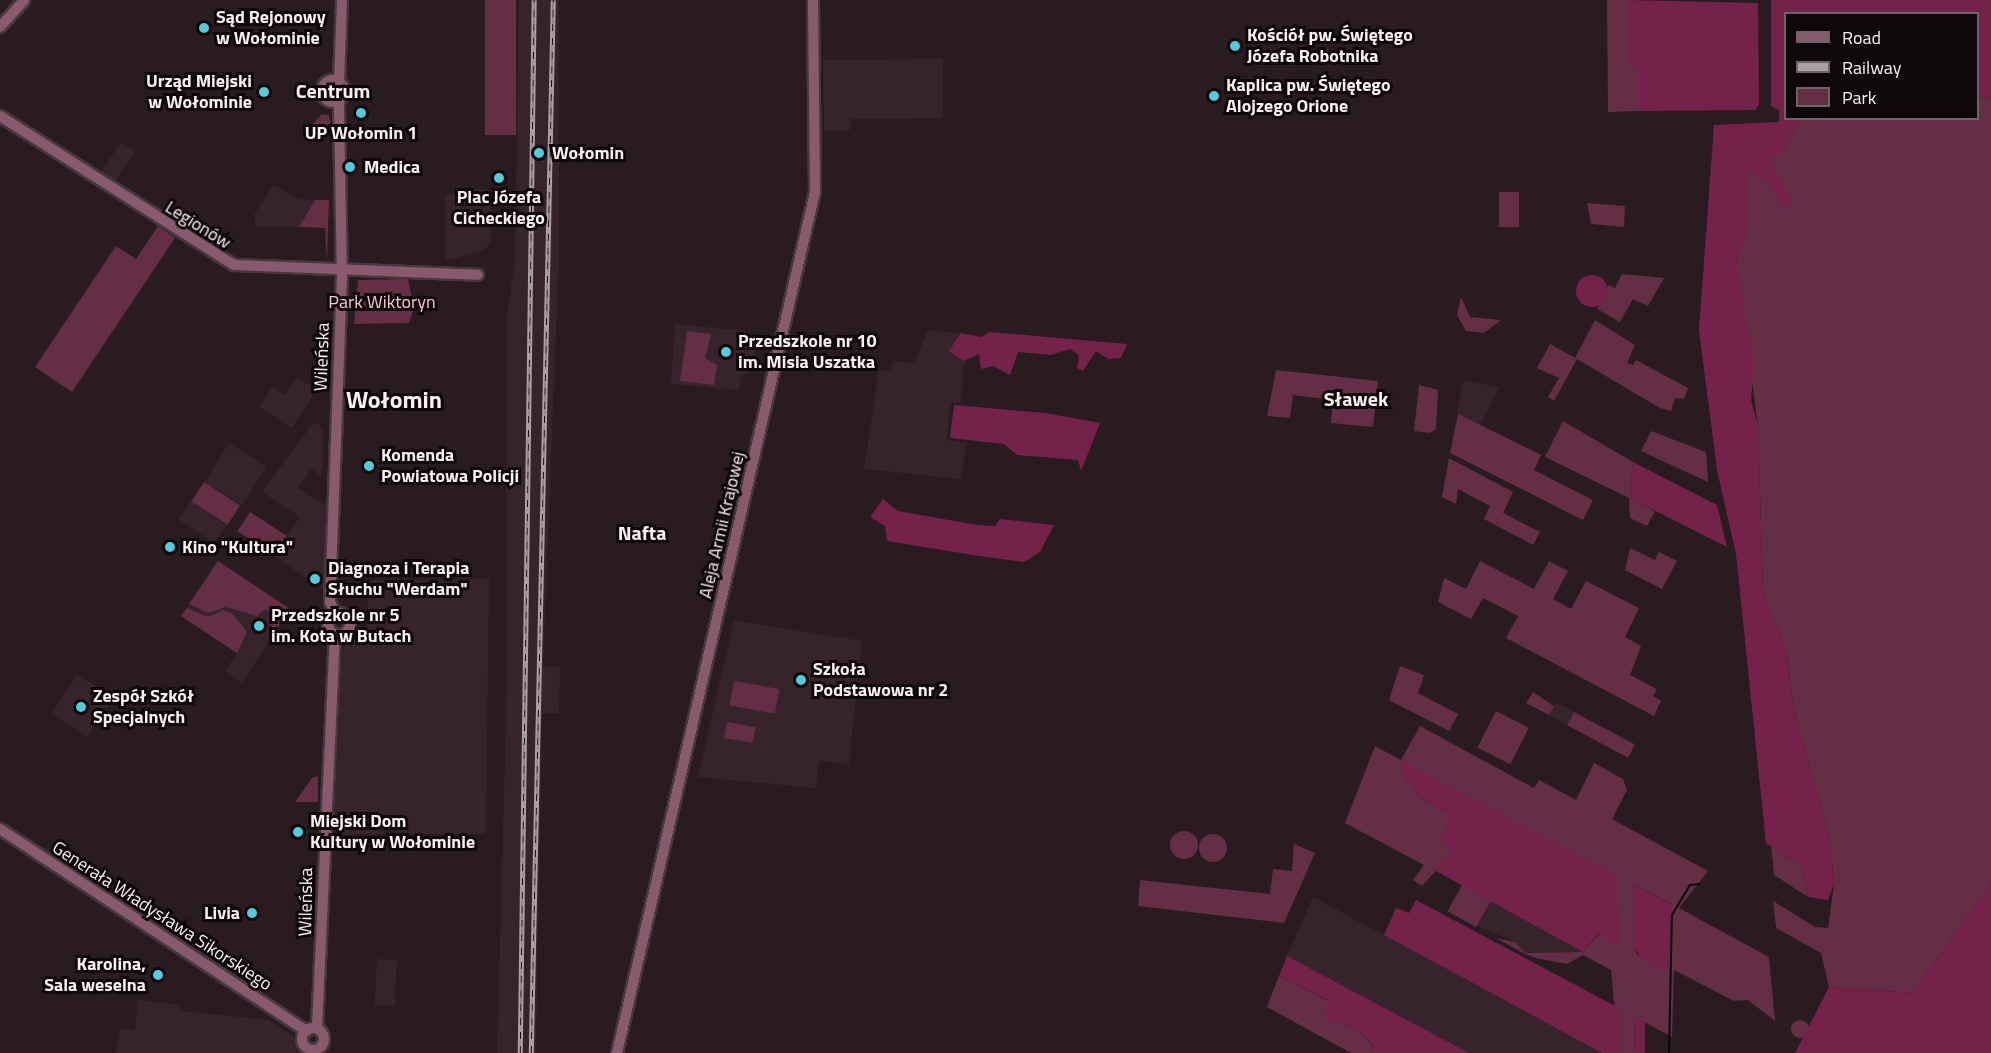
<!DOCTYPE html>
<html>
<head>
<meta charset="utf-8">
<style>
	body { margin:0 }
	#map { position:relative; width:1991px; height:1053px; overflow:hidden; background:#2a1b21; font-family:"Titillium Web",sans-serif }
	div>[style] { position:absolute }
	.built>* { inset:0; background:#37232b; transform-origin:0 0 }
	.green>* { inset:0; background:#642e45; transform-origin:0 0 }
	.round { border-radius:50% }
	.forest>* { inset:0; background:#742249 }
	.stream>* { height:2px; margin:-1px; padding:0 1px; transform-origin:1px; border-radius:1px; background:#000a0d }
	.roads { filter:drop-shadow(2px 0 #45393e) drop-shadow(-2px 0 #45393e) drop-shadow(0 2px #45393e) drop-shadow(0 -2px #45393e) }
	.secondary>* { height:10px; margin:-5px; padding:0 5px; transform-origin:5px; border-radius:5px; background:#895a6d }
	.secondary>.ring { margin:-5px; padding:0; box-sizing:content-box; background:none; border:10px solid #895a6d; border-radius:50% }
	.rail>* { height:4.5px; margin-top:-2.25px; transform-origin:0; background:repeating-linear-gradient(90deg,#0e080a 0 7px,#aca0a5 0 14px); box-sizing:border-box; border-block:2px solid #aca0a5 }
	.dots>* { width:16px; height:16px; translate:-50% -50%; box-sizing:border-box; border:3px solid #0e080a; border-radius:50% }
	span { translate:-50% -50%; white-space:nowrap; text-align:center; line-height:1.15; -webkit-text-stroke:6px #0e080a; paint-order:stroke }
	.poi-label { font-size:18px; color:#faeff3; font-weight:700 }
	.left { translate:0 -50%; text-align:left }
	.right { translate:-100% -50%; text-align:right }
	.street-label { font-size:18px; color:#faeff3 }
	.park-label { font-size:18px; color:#f6c5d7 }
	.neighbourhood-label { font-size:20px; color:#faeff3; font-weight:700 }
	.district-label { font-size:24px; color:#faeff3; font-weight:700 }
	.legend { position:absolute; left:1784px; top:12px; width:195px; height:108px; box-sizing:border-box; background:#0e080a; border:2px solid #6c6467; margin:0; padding:8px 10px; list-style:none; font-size:18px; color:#faeff3 }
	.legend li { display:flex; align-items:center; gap:12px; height:30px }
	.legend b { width:30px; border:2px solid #6c6467 }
</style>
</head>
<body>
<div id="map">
	<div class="built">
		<div style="clip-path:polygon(519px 0,559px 0,559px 256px,543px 666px,560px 667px,559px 713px,542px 714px,536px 1053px,497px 1053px,506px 720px,507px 316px,515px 258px)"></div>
		<div style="clip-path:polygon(943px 59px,943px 118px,850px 119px,850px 130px,824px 131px,823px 60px)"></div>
		<div style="left:121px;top:142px;width:17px;height:37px;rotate:33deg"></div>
		<div style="clip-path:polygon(273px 185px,299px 199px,315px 200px,299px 227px,255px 227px,254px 215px)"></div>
		<div style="clip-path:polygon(456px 189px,487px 189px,492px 197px,491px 243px,485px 250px,445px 261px,445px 195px,456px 195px)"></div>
		<div style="clip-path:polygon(675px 324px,746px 331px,745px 338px,758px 341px,750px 374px,742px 374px,738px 390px,671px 384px)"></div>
		<div style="clip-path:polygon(927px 330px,968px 334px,960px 403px,951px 402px,946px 440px,966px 443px,961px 479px,864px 469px,879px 370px,891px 371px,892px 361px,915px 363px)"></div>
		<div style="clip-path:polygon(297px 377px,316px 390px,292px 428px,259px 407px,272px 387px,285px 395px)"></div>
		<div style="clip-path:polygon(1463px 381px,1500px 387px,1480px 425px,1457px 413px)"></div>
		<div style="clip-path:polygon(314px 422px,323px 428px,322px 476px,311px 469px,298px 488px,327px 506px,324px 590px,274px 556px,300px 517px,262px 492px)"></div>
		<div style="left:229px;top:443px;width:44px;height:46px;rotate:32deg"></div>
		<div style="left:191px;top:501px;width:43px;height:22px;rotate:34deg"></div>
		<div style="clip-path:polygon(218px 561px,290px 609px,242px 683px,225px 671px,237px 653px,181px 616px)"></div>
		<div style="clip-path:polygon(489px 579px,486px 834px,396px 834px,396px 828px,384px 827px,384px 834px,334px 835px,331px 757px,337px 757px,339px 657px,352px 633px,367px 633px,368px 580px)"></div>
		<div style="clip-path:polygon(734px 620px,862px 641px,849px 764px,819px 761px,816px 788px,698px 777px)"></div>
		<div style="left:77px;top:674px;width:43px;height:47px;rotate:33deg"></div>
		<div style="left:1556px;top:702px;width:21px;height:15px;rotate:29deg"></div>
		<div style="clip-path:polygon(1313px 897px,1384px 935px,1602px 1053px,1469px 1053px,1287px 956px)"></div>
		<div style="clip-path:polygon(1491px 901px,1583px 952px,1525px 953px,1515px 942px,1477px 926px)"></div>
		<div style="left:377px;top:959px;width:20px;height:46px;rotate:3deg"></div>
		<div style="clip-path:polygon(138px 1000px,179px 1005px,181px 1011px,269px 1020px,295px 1037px,297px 1053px,116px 1053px,120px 1029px,135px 1030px)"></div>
	</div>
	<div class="green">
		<div style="left:485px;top:0;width:31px;height:135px"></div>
		<div style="clip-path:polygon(1607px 0,1628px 0,1628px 66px,1638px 66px,1638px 111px,1608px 112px)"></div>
		<div style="clip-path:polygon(1978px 96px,1991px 98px,1991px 884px,1912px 993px,1829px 987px,1821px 953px,1776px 928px,1773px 901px,1815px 927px,1828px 928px,1834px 884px,1830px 840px,1793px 706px,1787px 653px,1763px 592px,1758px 427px,1736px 260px,1748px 233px,1748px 168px,1784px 151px,1801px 119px,1978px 118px)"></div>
		<div style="clip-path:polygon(322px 114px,329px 115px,331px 129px,309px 128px)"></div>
		<div style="left:1519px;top:192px;width:35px;height:20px;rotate:90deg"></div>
		<div style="clip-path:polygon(315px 200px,329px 200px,327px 262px,325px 228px,299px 227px)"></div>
		<div style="clip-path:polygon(1587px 203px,1625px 206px,1624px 227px,1591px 224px)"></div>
		<div style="clip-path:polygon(158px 226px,175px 238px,72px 392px,35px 367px,116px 246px,136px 259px)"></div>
		<div style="clip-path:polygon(1622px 274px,1664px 278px,1648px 306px,1633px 299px,1620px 322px,1597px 309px,1609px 285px,1615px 288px)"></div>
		<div style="clip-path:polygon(408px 279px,414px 308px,409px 323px,354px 324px,358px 280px)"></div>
		<div style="clip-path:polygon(1461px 297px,1470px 317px,1501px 320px,1484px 333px,1466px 331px,1457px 315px)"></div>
		<div style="clip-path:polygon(1595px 320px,1635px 345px,1627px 363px,1633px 365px,1636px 360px,1688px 388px,1684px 399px,1675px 398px,1671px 411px,1660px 408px,1577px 359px,1554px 401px,1548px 397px,1559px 378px,1537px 368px,1550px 344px,1575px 358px)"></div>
		<div style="clip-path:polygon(687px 331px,711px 334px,705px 358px,717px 365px,714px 385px,680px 381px)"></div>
		<div style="clip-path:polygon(1276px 370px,1378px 381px,1373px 427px,1331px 423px,1333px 400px,1293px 395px,1290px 418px,1267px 416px)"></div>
		<div style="clip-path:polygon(1419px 385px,1438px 390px,1436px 429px,1430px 433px,1414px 431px)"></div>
		<div style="clip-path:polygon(1458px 414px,1541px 455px,1534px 470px,1593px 500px,1583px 520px,1450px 453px)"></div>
		<div style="clip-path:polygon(1563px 421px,1633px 462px,1630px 498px,1655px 511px,1647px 526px,1630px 518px,1629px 498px,1545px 457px)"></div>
		<div style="clip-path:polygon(1651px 431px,1706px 452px,1708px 482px,1641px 451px)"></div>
		<div style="clip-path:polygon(1449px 458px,1513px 492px,1503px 513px,1540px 532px,1533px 545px,1484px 519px,1490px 506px,1458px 489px,1456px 504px,1442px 497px)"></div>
		<div style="left:204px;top:482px;width:43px;height:23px;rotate:33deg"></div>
		<div style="left:250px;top:512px;width:44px;height:23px;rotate:33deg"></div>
		<div style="clip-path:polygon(1630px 548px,1655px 560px,1659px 552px,1677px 561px,1662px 589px,1625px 570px)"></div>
		<div style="clip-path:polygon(218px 561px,290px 609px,271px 638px,274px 628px,269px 624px,275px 615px,265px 609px,257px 616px,226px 607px,208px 613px,189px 604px)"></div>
		<div style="clip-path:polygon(1480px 561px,1534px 589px,1549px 561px,1568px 571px,1553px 599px,1571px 609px,1586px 581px,1639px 608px,1625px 637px,1641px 646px,1630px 675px,1657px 689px,1653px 696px,1661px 701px,1654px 716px,1506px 638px,1518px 616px,1483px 598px,1471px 619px,1438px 602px,1444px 578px,1466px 589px)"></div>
		<div style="clip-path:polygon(187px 608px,208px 617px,224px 610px,233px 614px,247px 632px,237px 653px,181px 616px)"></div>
		<div style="clip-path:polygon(1400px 666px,1424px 675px,1418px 693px,1458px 714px,1449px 731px,1389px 700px)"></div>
		<div style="left:734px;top:681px;width:46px;height:25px;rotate:10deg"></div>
		<div style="clip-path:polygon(1533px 692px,1554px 706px,1549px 715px,1526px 703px)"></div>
		<div style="left:1496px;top:711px;width:37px;height:41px;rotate:27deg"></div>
		<div style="left:1574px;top:712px;width:69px;height:15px;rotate:28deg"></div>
		<div style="left:727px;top:722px;width:29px;height:16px;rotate:10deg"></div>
		<div style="clip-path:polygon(evenodd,1420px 726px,1534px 788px,1539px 780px,1576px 800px,1594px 763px,1623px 779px,1627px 790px,1612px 819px,1708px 871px,1679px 908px,1769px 957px,1775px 1021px,1748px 1000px,1734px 1001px,1674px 970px,1672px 1037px,1635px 1017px,1634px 1053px,1619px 1053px,1611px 970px,1583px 955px,1567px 964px,1536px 958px,1525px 954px,1496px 938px,1515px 942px,1525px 953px,1583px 952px,1600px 933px,1620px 942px,1399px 768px,1418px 796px,1451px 816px,1439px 837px,1453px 852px,1422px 886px,1413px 880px,1424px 865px,1345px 823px,1375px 746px,1401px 760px,1420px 726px,1634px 885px,1673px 905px,1668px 970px,1637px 954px,1634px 947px,1634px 885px)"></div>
		<div style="clip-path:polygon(318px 776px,318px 802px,295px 802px,312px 778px)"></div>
		<div class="round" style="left:1170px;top:831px;width:28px;height:28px"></div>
		<div class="round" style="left:1199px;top:834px;width:28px;height:28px"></div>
		<div style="clip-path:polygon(1294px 844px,1315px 853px,1284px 923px,1138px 906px,1140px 880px,1270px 894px,1273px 869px,1292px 871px)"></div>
		<div style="clip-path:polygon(1771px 846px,1801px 865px,1808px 897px,1774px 875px)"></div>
		<div style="left:1462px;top:885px;width:33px;height:30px;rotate:29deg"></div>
		<div style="clip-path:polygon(1279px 976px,1331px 1002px,1325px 1015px,1331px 1026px,1337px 1022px,1357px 1028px,1373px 1047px,1371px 1053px,1351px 1053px,1267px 1007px)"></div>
		<div class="round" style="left:1791px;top:1020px;width:18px;height:18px"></div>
	</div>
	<div class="forest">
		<div style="clip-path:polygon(1628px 0,1758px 3px,1759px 105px,1755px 110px,1638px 111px,1638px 67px,1628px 66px)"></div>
		<div style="clip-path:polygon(1771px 0,1991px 0,1991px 98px,1978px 96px,1978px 14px,1786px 14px,1786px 118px,1801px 119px,1784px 151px,1769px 159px,1793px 201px,1784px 210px,1769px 184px,1748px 168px,1748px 233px,1736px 260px,1754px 360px,1751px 400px,1758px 426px,1763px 592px,1787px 653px,1793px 706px,1830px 840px,1834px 884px,1828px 900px,1808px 897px,1801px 865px,1766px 843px,1736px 554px,1717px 470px,1699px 330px,1714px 125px,1779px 122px,1779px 110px,1771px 106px)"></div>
		<div class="round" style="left:1576px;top:275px;width:32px;height:32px"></div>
		<div style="clip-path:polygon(989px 332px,1127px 344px,1121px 358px,1108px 359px,1096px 351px,1083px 371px,1077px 368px,1079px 355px,1070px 349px,1051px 355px,1018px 352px,1010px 375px,993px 366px,981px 369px,979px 354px,964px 361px,949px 351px,961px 333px,982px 337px)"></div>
		<div style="clip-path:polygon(954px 405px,1045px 413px,1100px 423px,1081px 471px,1078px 460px,1017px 455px,1004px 444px,950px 438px)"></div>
		<div style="clip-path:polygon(1633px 462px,1717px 505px,1727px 547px,1630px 498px)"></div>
		<div style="clip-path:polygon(883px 499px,898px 511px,977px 525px,995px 526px,1000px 519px,1054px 525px,1040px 552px,1024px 562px,979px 556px,887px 541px,885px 526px,870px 517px)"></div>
		<div style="clip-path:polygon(1401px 760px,1617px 876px,1620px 942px,1616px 945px,1599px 933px,1583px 952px,1434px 870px,1452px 852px,1439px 837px,1451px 816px,1418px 796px,1399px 768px)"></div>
		<div style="clip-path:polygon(1991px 884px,1991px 1053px,1795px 1053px,1829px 987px,1912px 993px)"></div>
		<div style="clip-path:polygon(1634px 885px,1674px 906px,1668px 971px,1643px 960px,1634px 947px)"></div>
		<div style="clip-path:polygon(1416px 900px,1619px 1008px,1619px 1053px,1602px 1053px,1384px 935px,1396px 908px,1409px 913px)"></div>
		<div style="clip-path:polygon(1287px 956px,1469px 1053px,1371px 1053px,1373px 1046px,1357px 1028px,1337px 1022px,1330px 1027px,1324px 1015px,1330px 1001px,1279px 976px)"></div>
		<div style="clip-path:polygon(1635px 1017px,1645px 1022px,1645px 1053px,1634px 1053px)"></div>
	</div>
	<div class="stream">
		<div style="left:1669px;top:1053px;width:138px;rotate:-88.8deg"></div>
		<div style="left:1672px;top:915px;width:35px;rotate:-59deg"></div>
		<div style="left:1690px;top:885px;width:10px;rotate:-6deg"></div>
	</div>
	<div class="roads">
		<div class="secondary">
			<div style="left:0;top:27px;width:36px;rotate:-48deg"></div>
			<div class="ring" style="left:322px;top:80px;width:12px;height:12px"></div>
			<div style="left:339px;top:82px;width:82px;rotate:-87.9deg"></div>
			<div style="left:0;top:116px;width:277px;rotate:32.5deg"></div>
			<div style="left:234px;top:265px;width:244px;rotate:2.3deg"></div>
			<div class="ring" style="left:328px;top:613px;width:12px;height:12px"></div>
			<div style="left:336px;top:614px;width:13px;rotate:-117deg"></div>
			<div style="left:330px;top:602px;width:322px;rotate:-87.9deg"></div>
			<div style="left:342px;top:280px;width:180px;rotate:-91deg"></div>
			<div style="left:0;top:829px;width:367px;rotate:33.4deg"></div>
			<div class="ring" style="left:302px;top:1028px;width:12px;height:12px"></div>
			<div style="left:317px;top:1028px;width:394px;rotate:-87.4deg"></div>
			<div style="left:617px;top:1053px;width:883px;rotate:-77.05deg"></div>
			<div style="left:815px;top:192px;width:192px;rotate:-90.6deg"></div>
		</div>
	</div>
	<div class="rail">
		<div style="left:520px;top:1053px;width:1053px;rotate:-89.24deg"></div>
		<div style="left:531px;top:1053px;width:1053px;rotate:-88.8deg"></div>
	</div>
	<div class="dots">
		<div style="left:204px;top:28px;background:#53cbdc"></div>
		<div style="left:1235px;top:46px;background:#53cbdc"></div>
		<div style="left:264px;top:92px;background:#53cbdc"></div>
		<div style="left:1214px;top:96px;background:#53cbdc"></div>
		<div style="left:361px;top:113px;background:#53cbdc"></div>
		<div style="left:539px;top:153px;background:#53cbdc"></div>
		<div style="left:350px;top:167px;background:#53cbdc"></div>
		<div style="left:499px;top:178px;background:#53cbdc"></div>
		<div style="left:726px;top:352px;background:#53cbdc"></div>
		<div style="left:369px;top:466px;background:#53cbdc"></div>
		<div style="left:170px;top:547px;background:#53cbdc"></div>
		<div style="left:315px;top:579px;background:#53cbdc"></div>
		<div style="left:259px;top:626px;background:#53cbdc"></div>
		<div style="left:801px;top:680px;background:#53cbdc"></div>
		<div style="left:81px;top:707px;background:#53cbdc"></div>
		<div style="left:298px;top:832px;background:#53cbdc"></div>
		<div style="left:252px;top:913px;background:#53cbdc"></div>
		<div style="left:158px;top:975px;background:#53cbdc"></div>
	</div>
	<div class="poi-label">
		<span class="left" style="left:216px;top:28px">Sąd Rejonowy<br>w Wołominie</span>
		<span class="left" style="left:1247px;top:46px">Kościół pw. Świętego<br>Józefa Robotnika</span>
		<span class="right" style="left:252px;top:92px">Urząd Miejski<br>w Wołominie</span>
		<span class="left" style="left:1226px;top:96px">Kaplica pw. Świętego<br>Alojzego Orione</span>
		<span style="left:361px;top:133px">UP Wołomin 1</span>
		<span class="left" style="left:552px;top:153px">Wołomin</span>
		<span class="left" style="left:364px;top:167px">Medica</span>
		<span style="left:499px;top:208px">Plac Józefa<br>Cicheckiego</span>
		<span class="left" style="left:738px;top:352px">Przedszkole nr 10<br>im. Misia Uszatka</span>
		<span class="left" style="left:381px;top:466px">Komenda<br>Powiatowa Policji</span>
		<span class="left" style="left:182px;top:547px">Kino "Kultura"</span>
		<span class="left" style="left:328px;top:579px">Diagnoza i Terapia<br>Słuchu "Werdam"</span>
		<span class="left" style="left:271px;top:626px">Przedszkole nr 5<br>im. Kota w Butach</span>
		<span class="left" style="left:813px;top:680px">Szkoła<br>Podstawowa nr 2</span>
		<span class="left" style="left:93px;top:707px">Zespół Szkół<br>Specjalnych</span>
		<span class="left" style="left:310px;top:832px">Miejski Dom<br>Kultury w Wołominie</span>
		<span class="right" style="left:240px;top:913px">Livia</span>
		<span class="right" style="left:146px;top:975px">Karolina,<br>Sala weselna</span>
	</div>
	<div class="street-label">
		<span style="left:198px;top:225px;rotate:32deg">Legionów</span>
		<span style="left:322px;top:357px;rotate:-88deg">Wileńska</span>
		<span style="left:722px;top:525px;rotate:-77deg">Aleja Armii Krajowej</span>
		<span style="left:306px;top:902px;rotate:-89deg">Wileńska</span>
		<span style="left:162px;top:916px;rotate:33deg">Generała Władysława Sikorskiego</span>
	</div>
	<div class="park-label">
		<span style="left:382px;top:302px">Park Wiktoryn</span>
	</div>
	<div class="neighbourhood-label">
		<span style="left:333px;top:90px">Centrum</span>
		<span style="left:1356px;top:398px">Sławek</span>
		<span style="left:642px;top:532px">Nafta</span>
	</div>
	<div class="district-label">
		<span style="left:394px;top:400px">Wołomin</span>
	</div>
	<ul class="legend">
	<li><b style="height:8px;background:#895a6d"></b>Road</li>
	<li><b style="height:8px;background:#aca0a5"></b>Railway</li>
	<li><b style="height:16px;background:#642e45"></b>Park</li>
	</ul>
</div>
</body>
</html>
